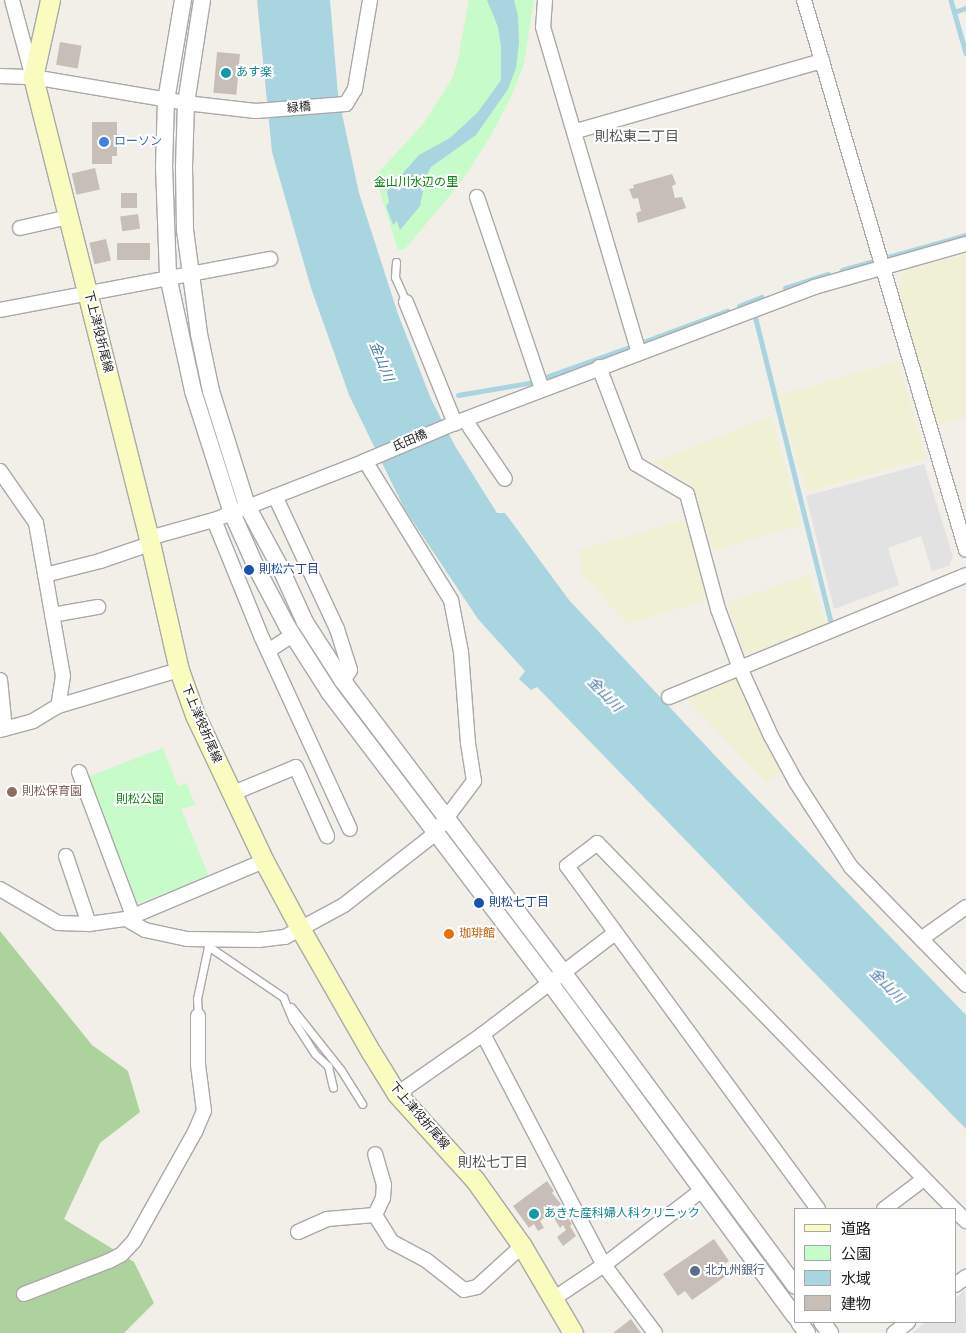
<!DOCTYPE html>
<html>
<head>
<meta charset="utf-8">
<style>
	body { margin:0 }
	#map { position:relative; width:966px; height:1333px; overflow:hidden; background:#f2efe9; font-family:"DM Sans","Noto Sans JP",sans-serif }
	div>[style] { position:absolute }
	.farmland>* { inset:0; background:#eff0d4; transform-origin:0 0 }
	.forest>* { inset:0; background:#aed29d }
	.park>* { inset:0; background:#c7fbc9 }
	.parking>* { inset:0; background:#e2e2e2 }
	.water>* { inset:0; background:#a9d5e0 }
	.stream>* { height:4.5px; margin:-2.25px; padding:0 2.25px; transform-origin:2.25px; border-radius:2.25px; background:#a9d5e0 }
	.building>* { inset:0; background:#c7beb8; transform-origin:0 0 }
	.roads { filter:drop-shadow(1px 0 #a9a9a9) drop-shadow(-1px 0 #a9a9a9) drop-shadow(0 1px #a9a9a9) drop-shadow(0 -1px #a9a9a9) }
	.service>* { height:7px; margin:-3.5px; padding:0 3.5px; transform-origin:3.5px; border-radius:3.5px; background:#fff }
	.minor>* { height:14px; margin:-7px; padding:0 7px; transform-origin:7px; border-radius:7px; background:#fff }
	.tertiary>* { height:16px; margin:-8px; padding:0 8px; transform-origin:8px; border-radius:8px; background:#fff }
	.secondary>* { height:19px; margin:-9.5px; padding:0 9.5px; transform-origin:9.5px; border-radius:9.5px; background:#fafbbe }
	.dots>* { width:14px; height:14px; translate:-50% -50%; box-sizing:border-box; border:2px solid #fff; border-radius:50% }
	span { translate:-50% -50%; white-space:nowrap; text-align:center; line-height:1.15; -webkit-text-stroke:4px #fff; paint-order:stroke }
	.culture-label { font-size:12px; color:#0d838f }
	.left { translate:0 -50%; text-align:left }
	.street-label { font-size:12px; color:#222 }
	.shop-label { font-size:12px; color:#366cbe }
	.park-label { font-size:12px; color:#0a8510 }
	.transit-label { font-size:12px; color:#164399 }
	.education-label { font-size:12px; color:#785e54 }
	.food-label { font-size:12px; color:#c56008 }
	.service-label { font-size:12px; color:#4e5e75 }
	.neighbourhood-label { font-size:14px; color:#555 }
	.water-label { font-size:14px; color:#4578a4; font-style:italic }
	.legend { position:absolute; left:794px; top:1208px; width:162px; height:115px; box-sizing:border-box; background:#fff; border:1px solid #a7a7a7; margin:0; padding:6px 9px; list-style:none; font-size:15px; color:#222 }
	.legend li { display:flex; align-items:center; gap:10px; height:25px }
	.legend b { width:25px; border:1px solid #a7a7a7 }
</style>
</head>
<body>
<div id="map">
	<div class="farmland">
		<div style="clip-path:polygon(966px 254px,966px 417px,935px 426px,899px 294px,902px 272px)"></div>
		<div style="left:898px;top:361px;width:101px;height:124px;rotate:74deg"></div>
		<div style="clip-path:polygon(772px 416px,801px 525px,712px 551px,693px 486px,653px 462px)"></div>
		<div style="clip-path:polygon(685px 520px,709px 599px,628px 624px,583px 576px,579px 550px)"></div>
		<div style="left:809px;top:575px;width:55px;height:87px;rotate:71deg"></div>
		<div style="clip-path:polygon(735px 677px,781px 772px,766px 782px,685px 697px)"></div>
	</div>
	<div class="forest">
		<div style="clip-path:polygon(0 931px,92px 1045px,128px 1071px,140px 1112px,100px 1143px,64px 1219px,134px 1262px,154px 1303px,124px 1333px,0 1333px)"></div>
	</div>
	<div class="park">
		<div style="clip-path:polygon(469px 0,534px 0,524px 64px,510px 99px,490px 137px,462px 181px,405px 249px,398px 250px,375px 176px,424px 123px,453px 77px,458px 59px)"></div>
		<div style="clip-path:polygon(163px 748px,178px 786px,187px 783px,195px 805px,181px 809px,209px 876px,136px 904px,87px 777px)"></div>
	</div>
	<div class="parking">
		<div style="clip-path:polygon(924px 464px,953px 556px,949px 566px,932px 571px,921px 536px,888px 548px,899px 585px,834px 609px,806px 496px)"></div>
		<div style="clip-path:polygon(965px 1290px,966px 1333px,912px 1333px,926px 1322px,955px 1322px,955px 1299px)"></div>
	</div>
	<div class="water">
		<div style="clip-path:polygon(257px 0,330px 0,338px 95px,359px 193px,398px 314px,431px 399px,455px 446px,475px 478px,497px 513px,505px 513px,569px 600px,722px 763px,966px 1015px,966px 1129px,537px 687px,531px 690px,519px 679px,525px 671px,478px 619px,404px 508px,349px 395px,311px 288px,272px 152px)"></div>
		<div style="clip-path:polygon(487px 0,514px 0,518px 16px,519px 43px,516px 68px,508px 89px,476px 135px,431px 167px,426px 177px,420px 206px,400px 230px,397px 221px,393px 225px,386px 206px,389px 202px,387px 191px,419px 155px,450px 138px,478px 112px,501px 80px,501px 47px,498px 27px)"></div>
	</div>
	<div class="stream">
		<div style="left:951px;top:0;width:55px;rotate:74.2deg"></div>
		<div style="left:954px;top:12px;width:13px;rotate:-18deg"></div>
		<div style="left:842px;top:270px;width:129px;rotate:-15.8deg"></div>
		<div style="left:785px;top:288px;width:45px;rotate:-18deg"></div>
		<div style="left:739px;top:306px;width:24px;rotate:-22deg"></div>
		<div style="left:756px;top:319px;width:311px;rotate:76.1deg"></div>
		<div style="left:643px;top:342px;width:90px;rotate:-20.3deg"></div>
		<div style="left:458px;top:395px;width:72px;rotate:-9.6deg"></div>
		<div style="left:529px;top:383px;width:110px;rotate:-19.6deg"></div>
	</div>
	<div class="building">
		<div style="left:60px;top:42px;width:22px;height:23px;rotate:10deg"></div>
		<div style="left:217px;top:52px;width:23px;height:41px;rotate:5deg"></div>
		<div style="clip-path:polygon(92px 122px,117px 122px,117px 156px,112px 156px,112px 164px,92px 164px)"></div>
		<div style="left:95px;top:168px;width:22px;height:24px;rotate:77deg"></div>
		<div style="clip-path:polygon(672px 174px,676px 184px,672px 186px,675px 198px,682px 197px,686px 208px,638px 223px,636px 213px,641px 211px,638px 198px,633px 199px,629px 189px,634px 188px,633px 185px)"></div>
		<div style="left:137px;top:193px;width:15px;height:16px;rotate:90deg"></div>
		<div style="left:138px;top:214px;width:15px;height:18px;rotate:82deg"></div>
		<div style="left:106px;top:239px;width:22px;height:17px;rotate:77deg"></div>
		<div style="left:117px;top:243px;width:33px;height:17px"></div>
		<div style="clip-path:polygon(547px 1181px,554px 1191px,552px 1193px,561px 1204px,555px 1209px,564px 1221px,568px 1218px,572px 1224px,570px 1226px,576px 1236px,563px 1246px,557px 1237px,566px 1230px,563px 1225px,560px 1228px,554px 1218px,557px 1216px,552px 1212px,540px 1221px,544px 1228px,538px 1231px,534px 1224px,529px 1228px,513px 1206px)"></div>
		<div style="clip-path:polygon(714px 1239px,729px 1261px,719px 1267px,726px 1276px,692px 1300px,685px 1291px,678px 1296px,663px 1274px)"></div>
		<div style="clip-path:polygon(631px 1319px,641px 1333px,613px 1333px)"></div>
	</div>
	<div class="roads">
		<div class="service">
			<div style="left:396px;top:262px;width:15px;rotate:94deg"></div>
			<div style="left:395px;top:277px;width:27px;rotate:66deg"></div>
			<div style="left:208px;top:946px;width:91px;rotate:34.2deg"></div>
			<div style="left:283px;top:997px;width:25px;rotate:67deg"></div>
			<div style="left:293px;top:1020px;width:40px;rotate:57.1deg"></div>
			<div style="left:315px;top:1054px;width:18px;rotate:43deg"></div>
			<div style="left:328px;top:1066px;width:22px;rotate:77deg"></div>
			<div style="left:291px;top:1007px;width:80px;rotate:51.6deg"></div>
			<div style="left:341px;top:1070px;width:40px;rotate:58deg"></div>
			<div style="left:198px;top:1016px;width:17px;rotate:-93deg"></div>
			<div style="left:197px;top:999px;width:58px;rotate:-78.1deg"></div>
		</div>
		<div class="minor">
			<div style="left:12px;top:0;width:77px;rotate:74.9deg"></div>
			<div style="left:545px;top:0;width:27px;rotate:94deg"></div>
			<div style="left:543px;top:27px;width:340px;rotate:73.6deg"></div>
			<div style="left:804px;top:0;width:573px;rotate:73.59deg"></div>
			<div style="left:0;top:76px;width:33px;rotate:2deg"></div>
			<div style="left:33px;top:77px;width:155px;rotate:9.6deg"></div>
			<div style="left:186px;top:103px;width:70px;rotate:6.5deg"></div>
			<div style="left:256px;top:111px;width:90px;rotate:-4.4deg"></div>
			<div style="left:346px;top:104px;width:17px;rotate:-59deg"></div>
			<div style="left:355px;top:89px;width:90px;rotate:-80.4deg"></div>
			<div style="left:576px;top:131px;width:256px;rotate:-15.9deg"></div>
			<div style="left:477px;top:197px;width:203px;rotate:71.3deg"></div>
			<div style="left:20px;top:228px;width:50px;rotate:-12.7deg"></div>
			<div style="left:406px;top:302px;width:131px;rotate:68deg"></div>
			<div style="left:0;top:310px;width:275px;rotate:-10.7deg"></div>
			<div style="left:599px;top:367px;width:104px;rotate:69.1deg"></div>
			<div style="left:636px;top:464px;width:59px;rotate:30.5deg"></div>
			<div style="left:687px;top:494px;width:119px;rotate:74.9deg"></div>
			<div style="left:718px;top:609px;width:63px;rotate:69.6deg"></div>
			<div style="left:740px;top:668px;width:75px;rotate:65.5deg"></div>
			<div style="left:771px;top:736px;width:52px;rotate:61.5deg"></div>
			<div style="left:796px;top:782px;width:101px;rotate:57.1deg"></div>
			<div style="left:851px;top:867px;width:165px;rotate:45.7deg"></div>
			<div style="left:465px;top:420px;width:71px;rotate:55.9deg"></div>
			<div style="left:0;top:471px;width:63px;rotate:55.3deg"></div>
			<div style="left:36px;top:523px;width:155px;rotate:80deg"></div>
			<div style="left:63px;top:676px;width:30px;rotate:99deg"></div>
			<div style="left:275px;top:496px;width:147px;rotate:65deg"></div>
			<div style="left:337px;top:629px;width:43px;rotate:72.4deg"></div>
			<div style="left:350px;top:670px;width:13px;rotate:122deg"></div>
			<div style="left:214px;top:520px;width:127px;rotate:67.9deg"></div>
			<div style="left:262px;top:638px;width:210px;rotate:65.3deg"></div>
			<div style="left:149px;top:538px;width:67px;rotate:-15.5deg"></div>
			<div style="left:214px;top:520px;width:162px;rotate:-21.3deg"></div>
			<div style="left:365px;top:461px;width:98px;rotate:-22.9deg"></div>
			<div style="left:455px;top:423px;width:384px;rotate:-20.7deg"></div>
			<div style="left:814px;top:287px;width:158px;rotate:-15.8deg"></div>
			<div style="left:45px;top:575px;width:57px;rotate:-14.3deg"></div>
			<div style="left:100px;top:561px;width:53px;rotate:-18.8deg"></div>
			<div style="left:52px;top:615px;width:47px;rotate:-9.9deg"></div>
			<div style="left:268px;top:651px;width:30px;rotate:-33deg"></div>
			<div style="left:0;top:680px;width:49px;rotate:84.2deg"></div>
			<div style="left:669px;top:697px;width:321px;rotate:-22.3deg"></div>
			<div style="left:0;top:730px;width:34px;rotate:-15deg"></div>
			<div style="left:33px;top:721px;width:29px;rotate:-31deg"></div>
			<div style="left:58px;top:706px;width:126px;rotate:-16.6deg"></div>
			<div style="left:79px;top:772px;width:154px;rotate:69.4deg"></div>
			<div style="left:231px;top:794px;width:70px;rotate:-22.6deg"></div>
			<div style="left:296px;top:767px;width:76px;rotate:65.8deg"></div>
			<div style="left:66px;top:856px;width:72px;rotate:71.3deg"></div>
			<div style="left:0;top:889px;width:67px;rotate:30.4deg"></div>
			<div style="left:58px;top:923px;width:31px;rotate:2deg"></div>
			<div style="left:89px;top:924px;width:37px;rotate:-8deg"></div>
			<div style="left:126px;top:919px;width:150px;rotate:-22.8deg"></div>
			<div style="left:126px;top:919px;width:22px;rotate:30deg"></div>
			<div style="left:145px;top:930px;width:43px;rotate:12.1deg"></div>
			<div style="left:187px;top:939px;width:72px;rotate:0.8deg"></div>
			<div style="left:259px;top:940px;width:26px;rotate:-7deg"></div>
			<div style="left:285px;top:937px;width:67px;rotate:-28.5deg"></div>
			<div style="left:344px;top:905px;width:105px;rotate:-38.1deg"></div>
			<div style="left:427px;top:840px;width:11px;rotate:-41deg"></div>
			<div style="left:435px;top:833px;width:65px;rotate:-53.1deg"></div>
			<div style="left:474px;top:781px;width:38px;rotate:-99deg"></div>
			<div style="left:468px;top:743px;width:91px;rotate:-94.4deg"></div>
			<div style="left:461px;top:652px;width:53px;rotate:-100.9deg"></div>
			<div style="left:451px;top:600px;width:163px;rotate:-121.7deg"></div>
			<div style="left:921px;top:939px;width:55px;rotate:-35.4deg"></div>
			<div style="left:483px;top:1034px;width:261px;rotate:62.4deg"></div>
			<div style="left:604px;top:1265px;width:85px;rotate:53.1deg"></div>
			<div style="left:397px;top:1094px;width:105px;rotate:-34.9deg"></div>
			<div style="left:483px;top:1034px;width:166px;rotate:-37.4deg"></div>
			<div style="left:818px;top:1209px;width:425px;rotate:-126.2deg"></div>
			<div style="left:567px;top:866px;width:38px;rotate:-37deg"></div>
			<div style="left:597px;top:843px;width:511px;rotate:45.71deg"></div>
			<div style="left:884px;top:1209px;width:50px;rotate:-36.9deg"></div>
			<div style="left:955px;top:1210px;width:16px;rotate:45deg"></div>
			<div style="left:375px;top:1215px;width:32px;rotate:58deg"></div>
			<div style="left:392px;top:1242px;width:38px;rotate:28deg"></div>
			<div style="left:426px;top:1260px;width:48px;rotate:38.3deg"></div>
			<div style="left:464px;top:1290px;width:13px;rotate:-13deg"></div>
			<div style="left:477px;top:1287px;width:61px;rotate:-42.3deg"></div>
			<div style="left:375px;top:1215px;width:19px;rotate:-65deg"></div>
			<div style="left:383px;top:1198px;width:13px;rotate:-86deg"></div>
			<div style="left:384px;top:1185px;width:32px;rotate:-106deg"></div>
			<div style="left:298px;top:1232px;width:32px;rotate:-24deg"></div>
			<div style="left:327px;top:1219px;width:48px;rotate:-4.8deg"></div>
			<div style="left:955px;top:1285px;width:14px;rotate:-36deg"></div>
			<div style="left:24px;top:1294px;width:91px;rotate:-21.2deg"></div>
			<div style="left:109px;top:1261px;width:13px;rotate:-27deg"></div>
			<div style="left:121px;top:1255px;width:19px;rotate:-47deg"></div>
			<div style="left:134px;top:1241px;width:125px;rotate:-60.8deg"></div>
			<div style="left:195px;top:1132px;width:23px;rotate:-67deg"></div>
			<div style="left:204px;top:1111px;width:46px;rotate:-97.4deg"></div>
			<div style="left:198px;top:1065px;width:49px;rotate:-90deg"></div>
			<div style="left:553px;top:1299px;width:61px;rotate:-33.7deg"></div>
			<div style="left:604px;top:1265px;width:123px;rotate:-37.4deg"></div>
			<div style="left:894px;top:1333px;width:18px;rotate:-38deg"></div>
		</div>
		<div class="tertiary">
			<div style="left:183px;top:0;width:101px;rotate:99.6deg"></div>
			<div style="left:166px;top:100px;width:66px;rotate:91.7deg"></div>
			<div style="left:164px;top:166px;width:110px;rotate:87.9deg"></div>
			<div style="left:168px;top:276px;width:118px;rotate:77.7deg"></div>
			<div style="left:193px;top:391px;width:128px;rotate:72.3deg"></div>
			<div style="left:232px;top:513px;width:64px;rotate:65.9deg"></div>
			<div style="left:258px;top:571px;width:62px;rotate:62.2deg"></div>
			<div style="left:287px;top:626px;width:78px;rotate:57.5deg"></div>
			<div style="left:329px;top:692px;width:365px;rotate:52.8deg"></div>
			<div style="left:550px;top:983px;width:413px;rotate:53.7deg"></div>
			<div style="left:202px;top:0;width:104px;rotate:98.8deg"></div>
			<div style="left:186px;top:103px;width:63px;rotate:91.8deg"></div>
			<div style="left:184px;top:166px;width:64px;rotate:89.1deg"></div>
			<div style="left:185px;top:230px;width:105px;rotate:82.3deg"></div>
			<div style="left:199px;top:334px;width:58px;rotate:78.1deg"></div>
			<div style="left:211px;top:391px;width:121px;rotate:72.6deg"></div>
			<div style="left:247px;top:506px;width:69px;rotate:61.6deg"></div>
			<div style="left:280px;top:567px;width:60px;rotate:65.6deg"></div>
			<div style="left:305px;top:622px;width:70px;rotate:57.2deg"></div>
			<div style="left:343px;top:681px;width:365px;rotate:52.9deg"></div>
			<div style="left:563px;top:972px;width:390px;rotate:53.5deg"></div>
			<div style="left:799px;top:1322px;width:14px;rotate:54deg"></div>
			<div style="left:822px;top:1322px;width:14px;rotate:54deg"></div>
		</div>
		<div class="secondary">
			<div style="left:50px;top:0;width:79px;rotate:102.4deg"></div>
			<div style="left:33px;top:77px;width:475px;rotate:75.9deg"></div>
			<div style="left:149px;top:538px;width:135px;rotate:77.2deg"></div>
			<div style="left:179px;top:670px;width:48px;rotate:70.4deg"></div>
			<div style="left:195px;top:715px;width:161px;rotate:64.7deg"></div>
			<div style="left:264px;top:861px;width:78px;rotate:61.8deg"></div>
			<div style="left:301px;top:930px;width:141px;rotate:60.2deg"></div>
			<div style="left:371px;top:1052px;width:49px;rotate:58.2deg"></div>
			<div style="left:397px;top:1094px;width:116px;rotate:47.8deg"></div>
			<div style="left:475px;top:1180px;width:81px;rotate:54.5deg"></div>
			<div style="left:522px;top:1246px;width:101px;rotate:59.6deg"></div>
		</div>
	</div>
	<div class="dots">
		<div style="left:226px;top:73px;background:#0f9aa8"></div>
		<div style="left:104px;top:142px;background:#3f7fe0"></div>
		<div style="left:249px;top:570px;background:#1a4fb4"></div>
		<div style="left:12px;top:792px;background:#8d6e63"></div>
		<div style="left:479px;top:903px;background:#1a4fb4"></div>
		<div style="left:449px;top:934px;background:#e8710a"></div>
		<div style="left:534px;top:1214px;background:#0f9aa8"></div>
		<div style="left:695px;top:1271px;background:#5c6f8a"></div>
	</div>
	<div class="culture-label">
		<span class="left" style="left:236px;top:73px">あす楽</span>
		<span class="left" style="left:544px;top:1214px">あきた産科婦人科クリニック</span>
	</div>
	<div class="street-label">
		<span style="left:299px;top:108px;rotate:-5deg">緑橋</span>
		<span style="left:98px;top:332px;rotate:76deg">下上津役折尾線</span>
		<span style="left:410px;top:441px;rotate:-23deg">氏田橋</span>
		<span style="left:201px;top:724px;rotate:67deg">下上津役折尾線</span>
		<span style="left:419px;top:1116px;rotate:49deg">下上津役折尾線</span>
	</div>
	<div class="shop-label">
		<span class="left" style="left:114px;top:142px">ローソン</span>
	</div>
	<div class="park-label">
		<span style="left:416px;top:183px">金山川水辺の里</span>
		<span style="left:140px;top:800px">則松公園</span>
	</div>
	<div class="transit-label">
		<span class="left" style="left:259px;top:570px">則松六丁目</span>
		<span class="left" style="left:489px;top:903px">則松七丁目</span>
	</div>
	<div class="education-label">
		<span class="left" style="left:22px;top:792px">則松保育園</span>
	</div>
	<div class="food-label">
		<span class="left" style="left:459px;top:934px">珈琲館</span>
	</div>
	<div class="service-label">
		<span class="left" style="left:705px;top:1271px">北九州銀行</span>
	</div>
	<div class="neighbourhood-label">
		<span style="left:637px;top:136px">則松東二丁目</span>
		<span style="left:493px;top:1162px">則松七丁目</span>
	</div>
	<div class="water-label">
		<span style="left:382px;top:361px;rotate:68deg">金山川</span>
		<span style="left:605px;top:694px;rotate:46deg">金山川</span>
		<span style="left:887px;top:985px;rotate:46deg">金山川</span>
	</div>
	<ul class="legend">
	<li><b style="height:6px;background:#fafbbe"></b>道路</li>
	<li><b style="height:14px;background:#c7fbc9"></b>公園</li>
	<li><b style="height:14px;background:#a9d5e0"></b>水域</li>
	<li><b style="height:14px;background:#c7beb8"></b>建物</li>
	</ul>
</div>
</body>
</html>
